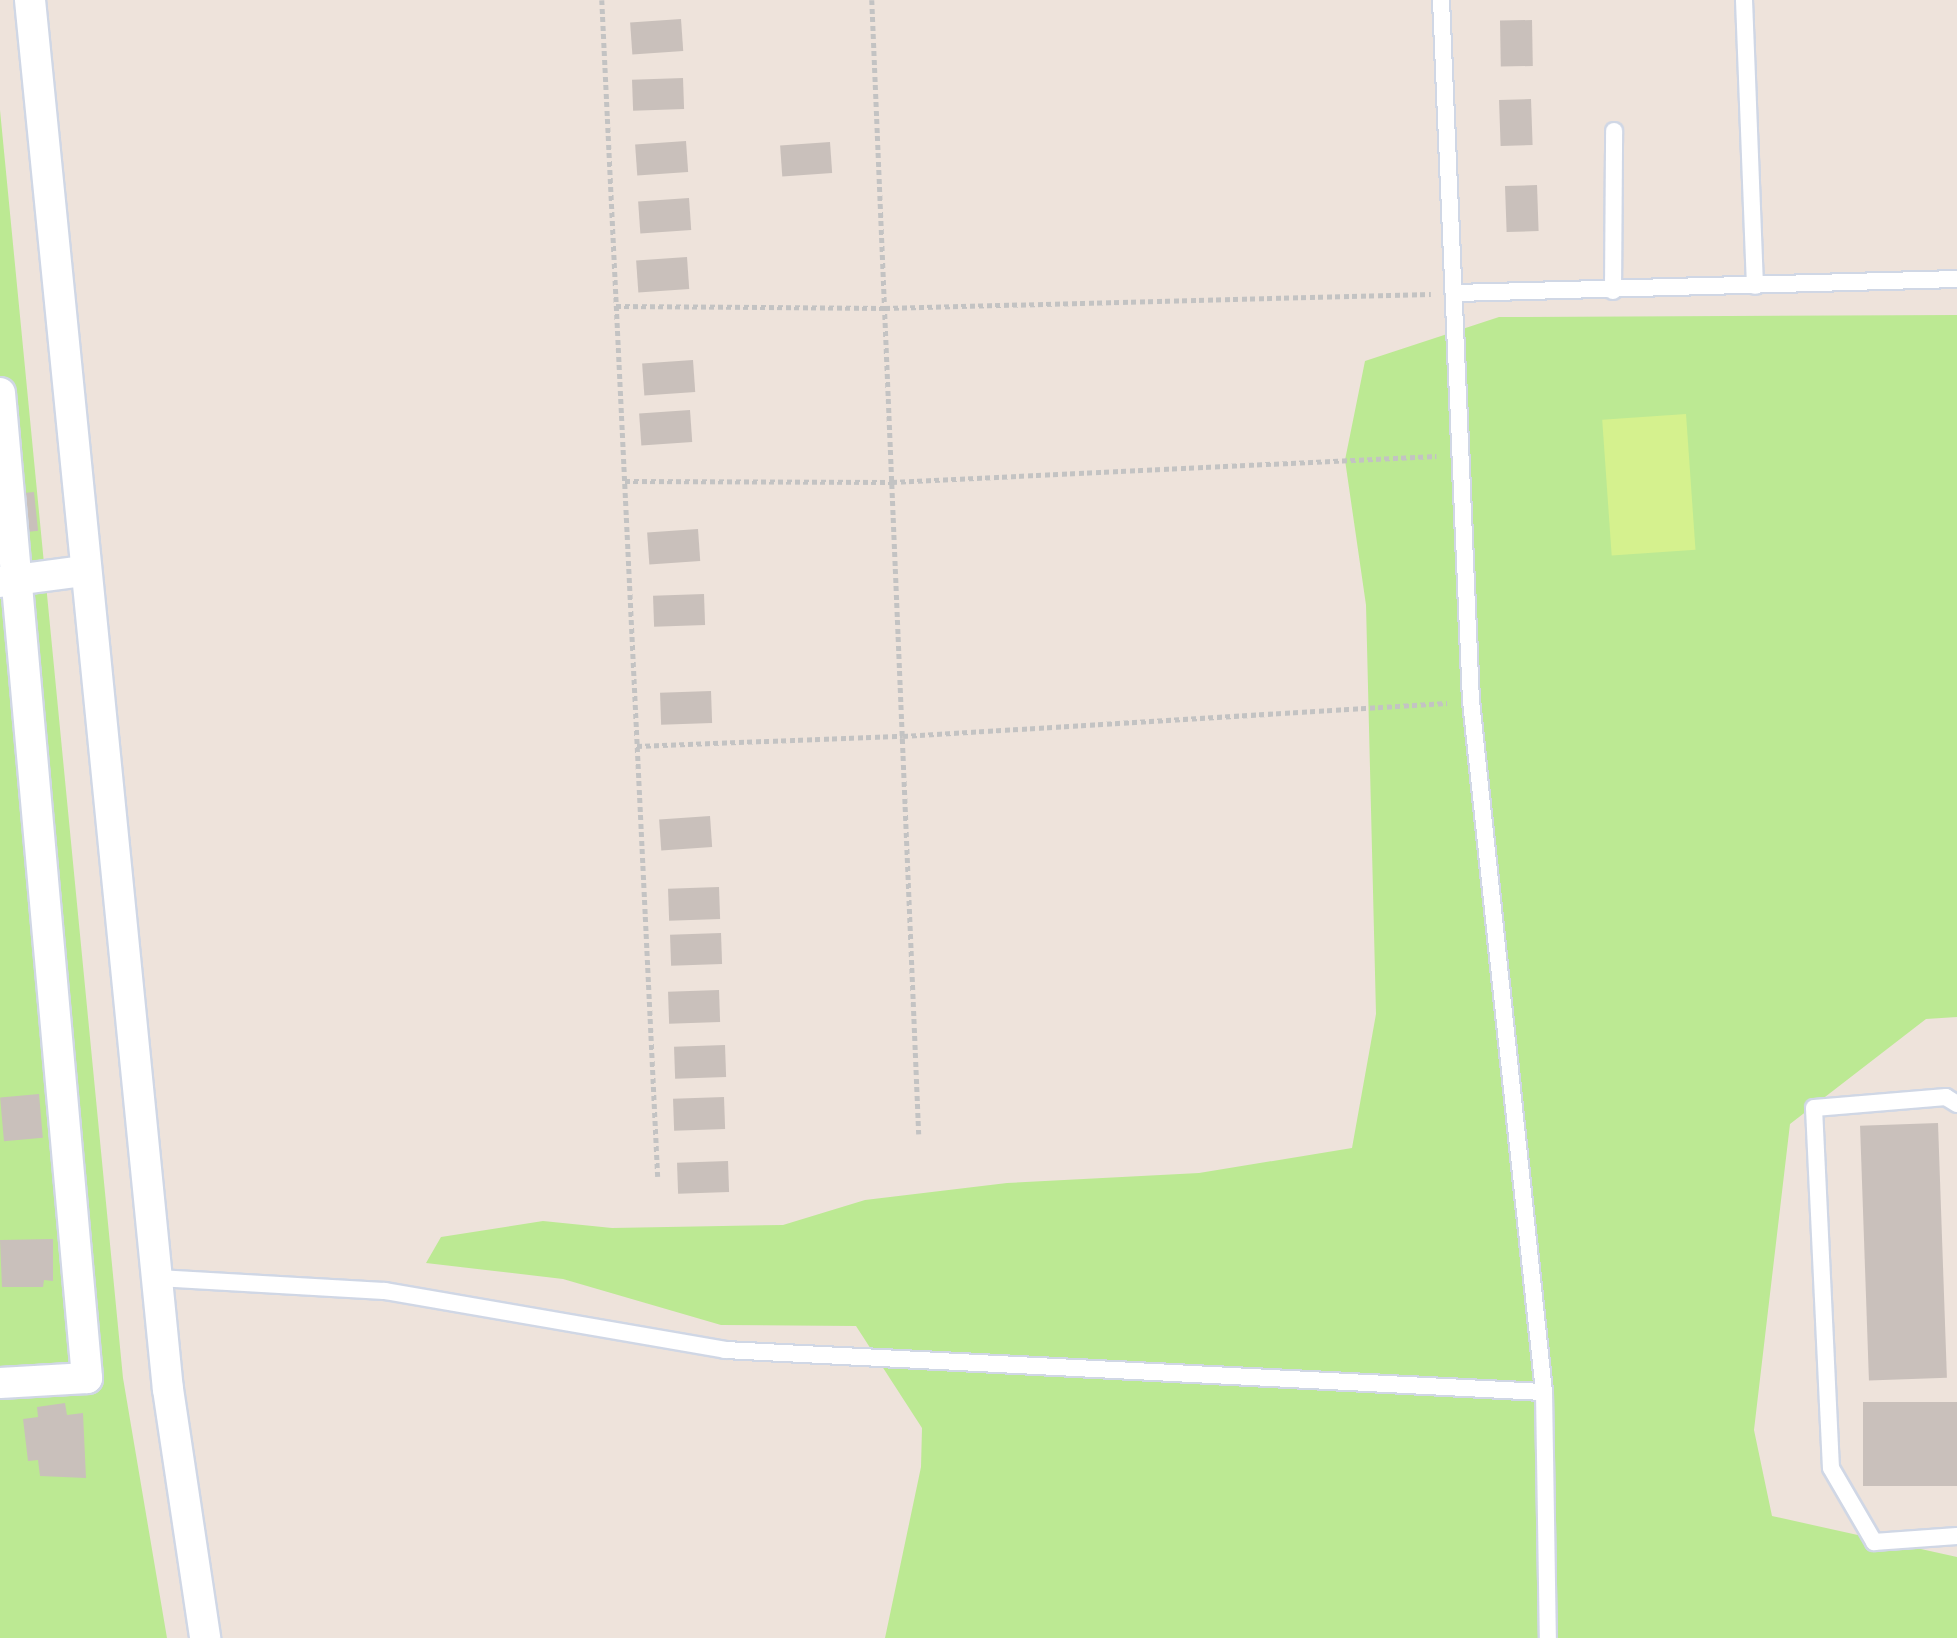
<!DOCTYPE html>
<html>
<head>
<meta charset="utf-8">
<style>
	body { margin:0 }
	#map { position:relative; width:1957px; height:1638px; overflow:hidden; background:#eee3db; font-family:Overpass,sans-serif }
	div>[style] { position:absolute }
	.green>* { inset:0; background:#bce993 }
	.pitch>* { inset:0; background:#d5f18e; transform-origin:0 0 }
	.building>* { inset:0; background:#c9c0bb; transform-origin:0 0 }
	.path>* { height:4.5px; margin-top:-2.25px; transform-origin:0; background:repeating-linear-gradient(90deg,#c3c3c3 0 5px,transparent 0 8.5px) }
	.roads { filter:drop-shadow(2px 0 #d0d7e5) drop-shadow(-2px 0 #d0d7e5) drop-shadow(0 2px #d0d7e5) drop-shadow(0 -2px #d0d7e5) }
	.lane>* { height:16px; margin:-8px; padding:0 8px; transform-origin:8px; border-radius:8px; background:#fff }
	.street>* { height:30px; margin:-15px; padding:0 15px; transform-origin:15px; border-radius:15px; background:#fff }
	span { translate:-50% -50%; white-space:nowrap; text-align:center; line-height:1.15; -webkit-text-stroke:6px #fff; paint-order:stroke }
</style>
</head>
<body>
<div id="map">
	<div class="green">
		<div style="clip-path:polygon(0 110px,123px 1378px,167px 1638px,0 1638px)"></div>
		<div style="clip-path:polygon(1957px 315px,1957px 1017px,1926px 1019px,1790px 1124px,1754px 1430px,1772px 1516px,1957px 1557px,1957px 1638px,885px 1638px,921px 1467px,922px 1428px,856px 1326px,721px 1325px,563px 1279px,426px 1263px,441px 1237px,543px 1221px,612px 1228px,783px 1225px,865px 1200px,1007px 1183px,1199px 1173px,1352px 1148px,1376px 1014px,1366px 605px,1345px 460px,1365px 361px,1499px 317px)"></div>
	</div>
	<div class="pitch">
		<div style="left:1686px;top:414px;width:136px;height:84px;rotate:86deg"></div>
	</div>
	<div class="building">
		<div style="left:681px;top:19px;width:32px;height:51px;rotate:86deg"></div>
		<div style="left:1532px;top:20px;width:46px;height:32px;rotate:89deg"></div>
		<div style="left:683px;top:78px;width:31px;height:51px;rotate:88deg"></div>
		<div style="left:1531px;top:99px;width:46px;height:32px;rotate:88deg"></div>
		<div style="left:686px;top:141px;width:31px;height:51px;rotate:86deg"></div>
		<div style="left:830px;top:142px;width:31px;height:50px;rotate:86deg"></div>
		<div style="left:1537px;top:185px;width:46px;height:32px;rotate:88deg"></div>
		<div style="left:689px;top:198px;width:32px;height:51px;rotate:86deg"></div>
		<div style="left:687px;top:257px;width:32px;height:51px;rotate:86deg"></div>
		<div style="left:693px;top:360px;width:32px;height:51px;rotate:86deg"></div>
		<div style="left:690px;top:410px;width:32px;height:51px;rotate:86deg"></div>
		<div style="left:34px;top:492px;width:39px;height:20px;rotate:84deg"></div>
		<div style="left:698px;top:529px;width:32px;height:51px;rotate:86deg"></div>
		<div style="left:704px;top:594px;width:31px;height:51px;rotate:88deg"></div>
		<div style="left:711px;top:691px;width:32px;height:51px;rotate:88deg"></div>
		<div style="left:710px;top:816px;width:31px;height:51px;rotate:86deg"></div>
		<div style="left:719px;top:887px;width:32px;height:51px;rotate:88deg"></div>
		<div style="left:721px;top:933px;width:31px;height:51px;rotate:88deg"></div>
		<div style="left:719px;top:990px;width:32px;height:51px;rotate:88deg"></div>
		<div style="left:725px;top:1045px;width:32px;height:51px;rotate:88deg"></div>
		<div style="left:39px;top:1094px;width:44px;height:39px;rotate:85deg"></div>
		<div style="left:724px;top:1097px;width:32px;height:51px;rotate:88deg"></div>
		<div style="left:1938px;top:1123px;width:255px;height:78px;rotate:88deg"></div>
		<div style="left:728px;top:1161px;width:31px;height:51px;rotate:88deg"></div>
		<div style="clip-path:polygon(53px 1239px,53px 1281px,44px 1280px,43px 1287px,2px 1287px,0 1240px)"></div>
		<div style="left:1957px;top:1402px;width:84px;height:94px;rotate:90deg"></div>
		<div style="clip-path:polygon(65px 1403px,67px 1415px,83px 1413px,86px 1478px,40px 1476px,38px 1460px,28px 1461px,23px 1419px,38px 1417px,37px 1407px)"></div>
	</div>
	<div class="path">
		<div style="left:602px;top:0;width:1178px;rotate:87.28deg"></div>
		<div style="left:872px;top:0;width:1135px;rotate:87.63deg"></div>
		<div style="left:616px;top:306px;width:269px;rotate:0.4deg"></div>
		<div style="left:885px;top:308px;width:546px;rotate:-1.47deg"></div>
		<div style="left:625px;top:481px;width:267px;rotate:0.2deg"></div>
		<div style="left:892px;top:482px;width:545px;rotate:-2.74deg"></div>
		<div style="left:637px;top:746px;width:266px;rotate:-2.2deg"></div>
		<div style="left:903px;top:736px;width:545px;rotate:-3.47deg"></div>
	</div>
	<div class="roads">
		<div class="lane">
			<div style="left:1441px;top:0;width:702px;rotate:87.55deg"></div>
			<div style="left:1471px;top:701px;width:695px;rotate:83.97deg"></div>
			<div style="left:1544px;top:1392px;width:246px;rotate:89.1deg"></div>
			<div style="left:1744px;top:0;width:286px;rotate:87.8deg"></div>
			<div style="left:1613px;top:291px;width:160px;rotate:-89.6deg"></div>
			<div style="left:1456px;top:293px;width:501px;rotate:-1.6deg"></div>
			<div style="left:1957px;top:1104px;width:13px;rotate:-148deg"></div>
			<div style="left:1946px;top:1097px;width:132px;rotate:175.2deg"></div>
			<div style="left:1814px;top:1108px;width:360px;rotate:87.3deg"></div>
			<div style="left:1831px;top:1468px;width:86px;rotate:59.8deg"></div>
			<div style="left:1874px;top:1542px;width:83px;rotate:-4.1deg"></div>
			<div style="left:157px;top:1278px;width:228px;rotate:3.3deg"></div>
			<div style="left:385px;top:1291px;width:345px;rotate:9.8deg"></div>
			<div style="left:725px;top:1350px;width:820px;rotate:2.94deg"></div>
		</div>
		<div class="street">
			<div style="left:30px;top:0;width:1396px;rotate:84.33deg"></div>
			<div style="left:168px;top:1389px;width:252px;rotate:81.5deg"></div>
			<div style="left:0;top:393px;width:989px;rotate:84.95deg"></div>
			<div style="left:87px;top:1378px;width:87px;rotate:176.7deg"></div>
			<div style="left:0;top:582px;width:83px;rotate:-7.6deg"></div>
		</div>
	</div>
</div>
</body>
</html>
